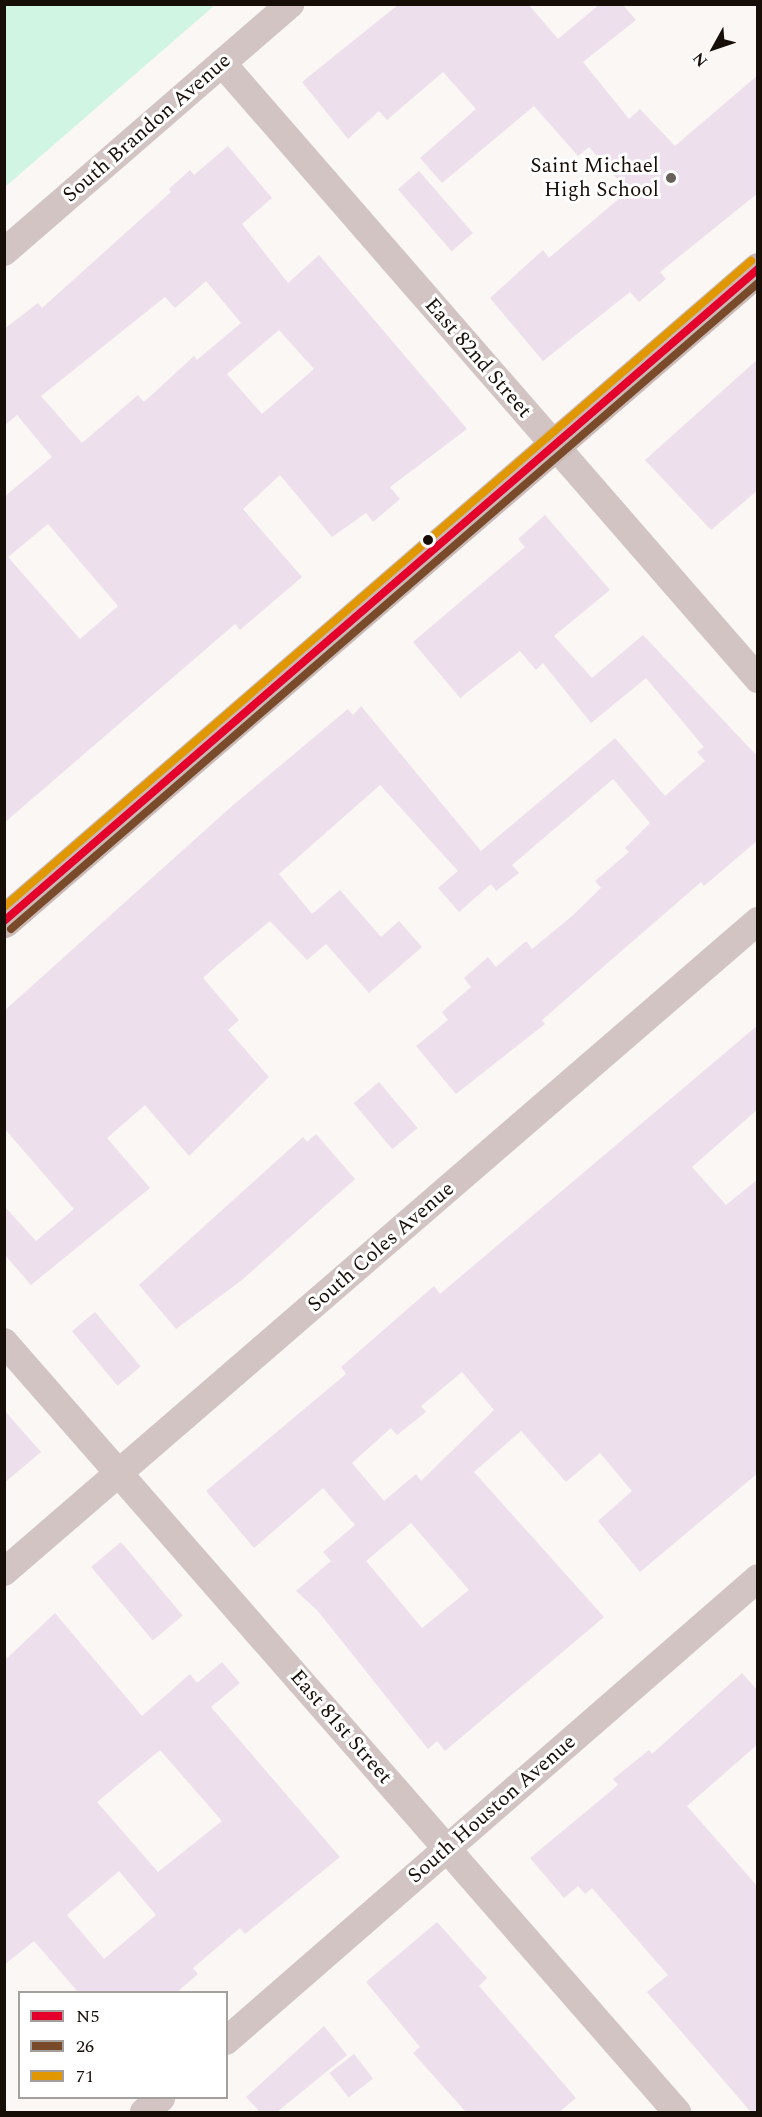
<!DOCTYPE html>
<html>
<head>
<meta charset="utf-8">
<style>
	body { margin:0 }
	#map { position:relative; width:762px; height:2117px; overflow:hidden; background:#faf7f4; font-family:Spectral,serif }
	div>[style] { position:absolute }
	.green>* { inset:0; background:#d0f5e2 }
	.building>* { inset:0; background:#eddfec; transform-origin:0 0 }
	.street>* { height:28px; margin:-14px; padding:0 14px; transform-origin:14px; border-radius:14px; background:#d2c4c3 }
	.secondary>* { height:33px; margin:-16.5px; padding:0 16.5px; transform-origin:16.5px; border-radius:16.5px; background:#cabab7 }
	.bus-1>* { height:8px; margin:-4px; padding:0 4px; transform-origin:4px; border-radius:4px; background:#e4002b }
	.bus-2>* { height:8px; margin:-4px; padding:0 4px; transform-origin:4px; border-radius:4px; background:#7a4b2a }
	.bus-3>* { height:8px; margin:-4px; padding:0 4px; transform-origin:4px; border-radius:4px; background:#e19701 }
	.dots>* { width:16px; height:16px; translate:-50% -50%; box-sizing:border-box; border:3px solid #fff; border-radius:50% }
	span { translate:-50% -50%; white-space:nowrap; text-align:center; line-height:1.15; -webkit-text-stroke:6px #fff; paint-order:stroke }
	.street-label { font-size:21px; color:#180e08 }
	.poi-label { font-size:21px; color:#180e08 }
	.right { translate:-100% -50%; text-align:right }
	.frame { position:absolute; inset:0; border:6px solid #180e08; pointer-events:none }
	.legend { position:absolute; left:18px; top:1991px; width:210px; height:108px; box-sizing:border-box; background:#fff; border:2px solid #a39f9c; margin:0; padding:8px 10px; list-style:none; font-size:18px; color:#180e08 }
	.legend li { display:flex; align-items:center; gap:12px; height:30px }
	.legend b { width:30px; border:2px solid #a39f9c }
	.north { position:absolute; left:684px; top:18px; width:60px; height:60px; -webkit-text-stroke:4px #fff; paint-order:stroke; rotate:230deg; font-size:16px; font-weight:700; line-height:24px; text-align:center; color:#180e08 }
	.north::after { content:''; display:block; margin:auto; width:21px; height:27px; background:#180e08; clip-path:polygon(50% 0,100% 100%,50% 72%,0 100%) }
</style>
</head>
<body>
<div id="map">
	<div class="green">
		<div style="clip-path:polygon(5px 4px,215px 4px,215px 5px,5px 187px)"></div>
	</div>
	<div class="building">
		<div style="clip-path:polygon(399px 4px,528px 4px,558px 39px,600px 4px,622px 4px,636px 20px,583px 62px,629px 119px,640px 109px,675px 146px,758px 75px,758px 193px,660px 272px,666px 279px,639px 302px,630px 292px,543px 361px,490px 298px,543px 250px,549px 258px,628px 191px,589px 147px,578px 156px,534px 106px,442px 183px,420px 158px,476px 109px,443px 72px,387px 120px,379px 111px,348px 139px,302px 82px)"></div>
		<div style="clip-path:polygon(evenodd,228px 146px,272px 198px,242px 224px,288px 283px,319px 255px,467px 429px,390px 487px,400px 499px,373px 522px,366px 513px,332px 537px,280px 475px,243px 509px,302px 577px,240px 630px,235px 624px,4px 823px,4px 497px,52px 457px,17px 415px,4px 426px,4px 329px,38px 303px,42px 308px,171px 192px,169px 189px,190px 170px,194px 175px,228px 146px,206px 281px,241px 323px,197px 360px,194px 356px,144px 402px,138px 395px,82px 443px,41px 396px,165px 297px,175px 308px,206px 281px,228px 146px,279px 330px,314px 369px,262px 414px,227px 374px,279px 330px,228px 146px,48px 524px,118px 606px,80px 639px,8px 557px,48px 524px)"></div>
		<div style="left:419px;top:171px;width:82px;height:28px;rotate:49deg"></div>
		<div style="clip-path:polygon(758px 359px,758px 490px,711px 530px,645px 460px)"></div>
		<div style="clip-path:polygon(545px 515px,610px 590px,554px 636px,592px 678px,643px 635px,758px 757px,758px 840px,704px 886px,701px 882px,542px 1020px,545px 1024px,456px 1094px,416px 1046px,448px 1020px,442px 1012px,471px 987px,464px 978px,488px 957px,496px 967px,526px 941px,532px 949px,571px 917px,601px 888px,595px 881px,629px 852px,625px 848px,650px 823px,613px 779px,512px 865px,519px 873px,496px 891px,491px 884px,459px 912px,438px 888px,458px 871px,380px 785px,279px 874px,312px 914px,340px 890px,381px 937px,399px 921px,422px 947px,369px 993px,326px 944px,307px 960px,270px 921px,216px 966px,203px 978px,239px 1020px,228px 1030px,269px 1077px,189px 1156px,145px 1105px,107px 1138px,150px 1188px,31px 1285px,4px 1254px,4px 1206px,36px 1241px,74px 1209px,4px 1128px,4px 1011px,232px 806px,348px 709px,353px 715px,361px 706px,481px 851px,615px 738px,665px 796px,705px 761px,697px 752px,704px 747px,646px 678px,591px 723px,543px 663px,536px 670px,520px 651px,460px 698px,413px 642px,525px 547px,518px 539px)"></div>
		<div style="clip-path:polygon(evenodd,758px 1025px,758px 1109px,692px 1167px,726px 1205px,758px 1179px,758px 1473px,640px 1572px,598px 1521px,632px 1491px,600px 1453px,566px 1482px,521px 1431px,474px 1472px,604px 1617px,445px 1751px,437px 1741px,428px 1749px,317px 1610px,296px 1591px,331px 1561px,323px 1552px,355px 1525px,323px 1488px,254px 1548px,206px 1491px,346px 1374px,341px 1367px,434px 1286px,440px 1294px,758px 1025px,462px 1372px,494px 1410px,421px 1481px,416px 1474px,384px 1501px,352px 1463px,391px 1428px,397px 1435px,426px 1412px,421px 1406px,462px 1372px,758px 1025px,411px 1523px,469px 1590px,422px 1628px,366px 1561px,411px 1523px)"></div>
		<div style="left:379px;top:1082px;width:60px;height:33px;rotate:50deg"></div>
		<div style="clip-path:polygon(316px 1134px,355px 1179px,242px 1280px,176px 1329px,139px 1285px,303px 1137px,307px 1142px)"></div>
		<div style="left:95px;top:1312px;width:71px;height:30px;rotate:50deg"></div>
		<div style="clip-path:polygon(4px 1410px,41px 1452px,4px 1483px)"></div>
		<div style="left:121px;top:1542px;width:96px;height:39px;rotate:50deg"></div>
		<div style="clip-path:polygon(evenodd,55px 1613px,142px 1716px,190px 1674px,197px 1683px,222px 1662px,240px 1683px,211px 1707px,340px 1857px,245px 1934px,240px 1928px,193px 1968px,198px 1974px,177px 1992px,78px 1992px,34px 1941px,4px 1965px,4px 1661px,55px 1613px,160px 1750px,222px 1821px,158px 1872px,97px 1802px,160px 1750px,55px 1613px,119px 1871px,156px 1915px,104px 1959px,67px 1915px,119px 1871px)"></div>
		<div style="clip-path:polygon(742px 1673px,758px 1691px,758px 1744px,687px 1806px,758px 1887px,758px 2112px,751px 2112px,647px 1992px,668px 1975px,592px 1888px,585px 1894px,578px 1886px,564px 1898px,530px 1858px,618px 1785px,613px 1779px,649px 1750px,652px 1754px)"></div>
		<div style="clip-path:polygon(437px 1922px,487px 1978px,479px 1986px,576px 2098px,559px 2112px,466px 2112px,413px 2053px,420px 2047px,366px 1982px)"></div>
		<div style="clip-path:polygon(324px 2026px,347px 2055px,277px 2112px,260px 2112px,246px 2097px)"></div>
		<div style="left:354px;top:2054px;width:31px;height:31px;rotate:52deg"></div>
	</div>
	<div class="street">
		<div style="left:222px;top:63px;width:817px;rotate:48.97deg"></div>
		<div style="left:4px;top:252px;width:379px;rotate:-40.9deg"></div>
		<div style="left:4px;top:1342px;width:1023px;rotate:48.85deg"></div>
		<div style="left:4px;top:1572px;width:996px;rotate:-40.81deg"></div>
		<div style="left:226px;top:2041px;width:705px;rotate:-41.03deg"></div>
		<div style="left:144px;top:2112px;width:22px;rotate:-39deg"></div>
	</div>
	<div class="secondary">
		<div style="left:4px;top:921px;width:997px;rotate:-40.85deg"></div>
	</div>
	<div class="bus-1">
		<div style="left:4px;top:921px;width:997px;rotate:-40.85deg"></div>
	</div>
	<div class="bus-2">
		<div style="left:11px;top:929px;width:988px;rotate:-40.85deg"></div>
	</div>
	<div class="bus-3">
		<div style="left:4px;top:907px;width:988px;rotate:-40.85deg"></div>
	</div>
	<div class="dots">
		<div style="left:671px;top:178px;background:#67605b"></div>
		<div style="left:428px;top:540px;background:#180e08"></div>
	</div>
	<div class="street-label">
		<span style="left:147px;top:128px;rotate:-41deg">South Brandon Avenue</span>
		<span style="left:478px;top:358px;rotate:49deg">East 82nd Street</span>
		<span style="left:381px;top:1247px;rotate:-41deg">South Coles Avenue</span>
		<span style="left:341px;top:1727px;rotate:49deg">East 81st Street</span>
		<span style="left:492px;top:1809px;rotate:-41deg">South Houston Avenue</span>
	</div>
	<div class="poi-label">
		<span class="right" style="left:659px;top:178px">Saint Michael<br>High School</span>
	</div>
	<div class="frame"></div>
	<ul class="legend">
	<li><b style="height:8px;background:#e4002b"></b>N5</li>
	<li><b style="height:8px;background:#7a4b2a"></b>26</li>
	<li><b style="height:8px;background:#e19701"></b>71</li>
	</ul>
	<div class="north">N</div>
</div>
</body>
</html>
